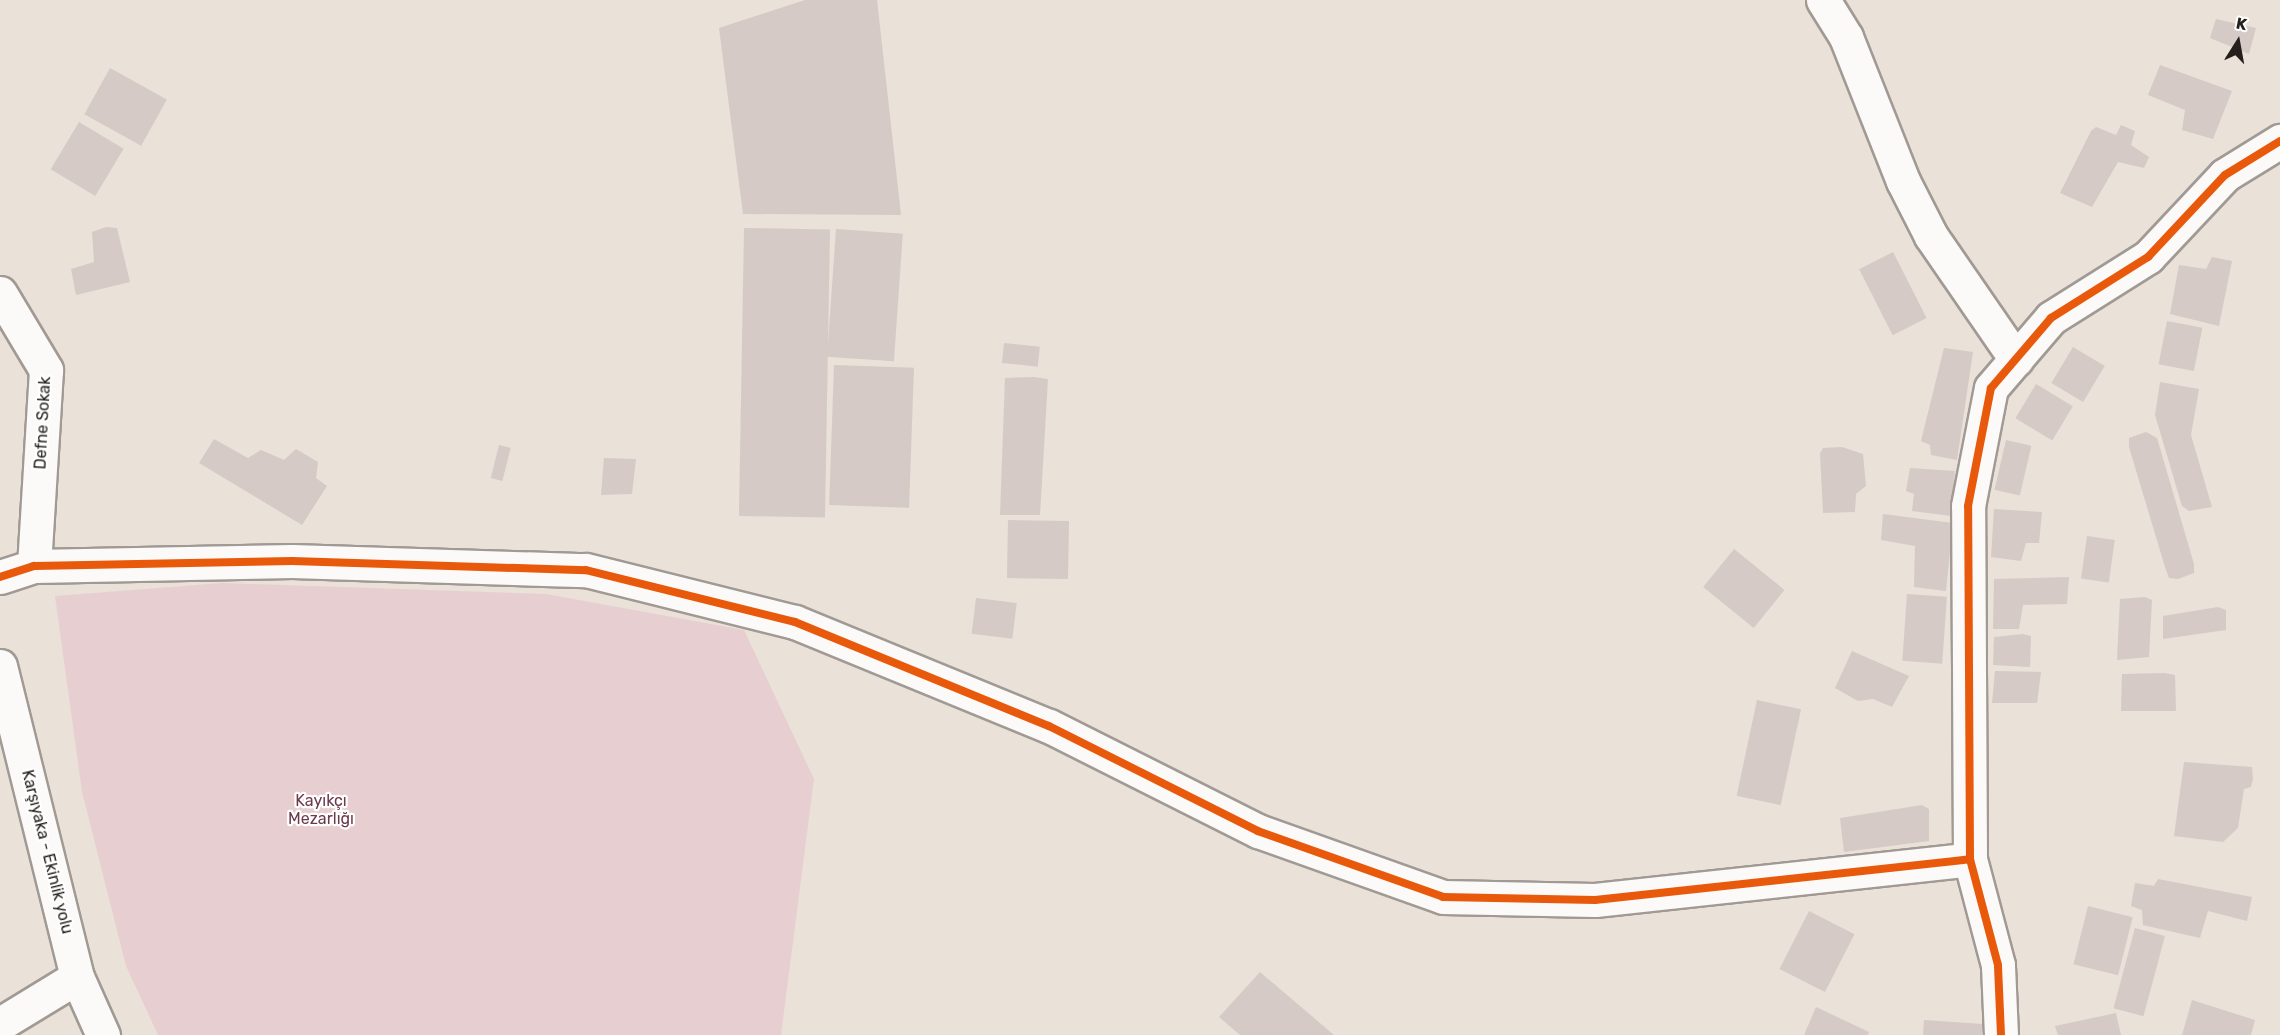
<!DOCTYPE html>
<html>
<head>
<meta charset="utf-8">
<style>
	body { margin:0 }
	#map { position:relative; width:2280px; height:1035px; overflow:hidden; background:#eae1d9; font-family:Rubik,sans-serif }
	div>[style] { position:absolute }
	.green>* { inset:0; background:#e7cfd1 }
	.building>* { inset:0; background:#d5cac6; transform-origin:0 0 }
	.roads { filter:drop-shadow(2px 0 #a19a94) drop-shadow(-2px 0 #a19a94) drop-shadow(0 2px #a19a94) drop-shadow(0 -2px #a19a94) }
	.minor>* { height:33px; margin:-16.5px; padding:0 16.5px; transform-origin:16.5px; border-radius:16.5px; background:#fcfaf9 }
	.tertiary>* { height:33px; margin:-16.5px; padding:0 16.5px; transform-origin:16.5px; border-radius:16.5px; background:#fcfaf9 }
	.cycleway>* { height:8px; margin:-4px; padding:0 4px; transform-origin:4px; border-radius:4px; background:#e8590c }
	span { translate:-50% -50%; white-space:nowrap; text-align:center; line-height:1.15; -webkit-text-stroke:4.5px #fff; paint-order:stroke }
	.street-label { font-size:16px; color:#251f1b }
	.park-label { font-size:16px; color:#6b3a4b }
	.north { position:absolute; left:2208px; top:12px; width:60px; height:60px; -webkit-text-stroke:4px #fff; paint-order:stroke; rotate:11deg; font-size:16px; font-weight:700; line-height:24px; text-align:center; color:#251f1b }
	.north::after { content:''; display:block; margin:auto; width:21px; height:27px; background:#251f1b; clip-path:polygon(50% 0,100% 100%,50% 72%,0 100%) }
</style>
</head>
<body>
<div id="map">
	<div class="green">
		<div style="clip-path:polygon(222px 583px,546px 594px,744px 630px,814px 779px,781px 1035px,158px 1035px,126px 966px,82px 792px,55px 596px)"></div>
	</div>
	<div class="building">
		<div style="clip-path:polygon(805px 0,877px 0,901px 215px,743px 214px,719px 28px)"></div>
		<div style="clip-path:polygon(2216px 19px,2256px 28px,2249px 54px,2210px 38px)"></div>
		<div style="clip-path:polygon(2160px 65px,2232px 91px,2213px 139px,2182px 130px,2185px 110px,2148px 95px)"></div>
		<div style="left:110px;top:68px;width:65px;height:53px;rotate:29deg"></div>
		<div style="left:79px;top:122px;width:52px;height:55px;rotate:31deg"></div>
		<div style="clip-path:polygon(2121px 125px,2135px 131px,2131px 145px,2149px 157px,2144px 168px,2118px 162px,2092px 207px,2060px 193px,2091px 131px,2096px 127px,2116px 135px)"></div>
		<div style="clip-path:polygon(106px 227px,117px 228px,130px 282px,76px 295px,71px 269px,94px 262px,92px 232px)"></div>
		<div style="left:744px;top:228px;width:86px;height:288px;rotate:1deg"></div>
		<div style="left:836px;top:229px;width:67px;height:128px;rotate:4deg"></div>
		<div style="left:1893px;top:252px;width:74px;height:38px;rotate:63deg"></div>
		<div style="clip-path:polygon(2212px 257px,2232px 261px,2219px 326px,2170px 314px,2179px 265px,2206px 269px)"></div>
		<div style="left:2167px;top:321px;width:36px;height:44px;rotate:11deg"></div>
		<div style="left:1004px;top:343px;width:36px;height:20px;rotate:6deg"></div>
		<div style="left:2073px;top:347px;width:37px;height:42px;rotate:31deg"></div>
		<div style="clip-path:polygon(1944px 348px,1973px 352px,1957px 460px,1931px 455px,1930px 445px,1921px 441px)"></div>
		<div style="left:834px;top:365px;width:80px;height:140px;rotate:2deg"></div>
		<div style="clip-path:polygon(1034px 377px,1048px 379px,1040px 515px,1000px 515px,1005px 378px)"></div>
		<div style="clip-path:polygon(2160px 382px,2199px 389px,2191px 435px,2212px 507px,2189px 511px,2182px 506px,2155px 415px)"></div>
		<div style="left:2036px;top:384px;width:43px;height:40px;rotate:31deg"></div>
		<div style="clip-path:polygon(2146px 432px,2157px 438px,2194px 564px,2194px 573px,2178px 579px,2169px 578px,2165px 567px,2129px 447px,2129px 438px)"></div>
		<div style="clip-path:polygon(214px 439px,248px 458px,261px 450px,284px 460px,296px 449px,318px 462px,316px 478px,327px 486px,302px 525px,199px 463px)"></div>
		<div style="left:2006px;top:440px;width:26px;height:51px;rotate:13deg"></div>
		<div style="left:499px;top:445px;width:12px;height:34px;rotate:14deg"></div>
		<div style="clip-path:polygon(1842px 447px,1863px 454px,1866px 486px,1856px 494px,1855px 512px,1823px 513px,1820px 453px,1823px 448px)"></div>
		<div style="clip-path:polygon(604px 458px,636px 459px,632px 494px,601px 495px)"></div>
		<div style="clip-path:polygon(1910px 468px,1955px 471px,1951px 516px,1912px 511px,1914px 494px,1906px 491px)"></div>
		<div style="clip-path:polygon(1994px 509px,2042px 512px,2039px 543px,2026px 543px,2021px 561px,1991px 557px)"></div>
		<div style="clip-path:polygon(1883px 514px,1953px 523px,1946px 591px,1914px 587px,1915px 546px,1881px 540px)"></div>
		<div style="left:1008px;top:520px;width:61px;height:58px;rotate:1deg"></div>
		<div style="left:2087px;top:536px;width:28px;height:43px;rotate:8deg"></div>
		<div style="left:1734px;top:549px;width:65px;height:49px;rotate:39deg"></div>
		<div style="clip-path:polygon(2069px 577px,2067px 604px,2023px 605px,2019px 629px,1993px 629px,1994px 579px)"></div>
		<div style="left:1907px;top:594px;width:40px;height:67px;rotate:4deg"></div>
		<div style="clip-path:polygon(2145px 597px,2152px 600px,2149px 657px,2117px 660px,2120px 599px)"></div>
		<div style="left:976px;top:598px;width:41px;height:36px;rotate:7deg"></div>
		<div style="clip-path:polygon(2218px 607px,2226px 610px,2226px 630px,2163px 639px,2163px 616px)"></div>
		<div style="clip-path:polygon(2023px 634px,2031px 636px,2030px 667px,1993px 665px,1994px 637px)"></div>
		<div style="clip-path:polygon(1852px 651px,1909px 676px,1892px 707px,1873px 699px,1858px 701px,1835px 688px)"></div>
		<div style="clip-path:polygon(1995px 671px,2041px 672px,2037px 703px,1992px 703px)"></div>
		<div style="clip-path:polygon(2165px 673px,2175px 675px,2176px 711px,2121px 711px,2122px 674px)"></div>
		<div style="left:1757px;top:700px;width:45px;height:98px;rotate:12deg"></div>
		<div style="clip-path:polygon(2184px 762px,2252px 767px,2253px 779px,2251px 787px,2244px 789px,2238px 828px,2223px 842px,2174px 836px)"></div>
		<div style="clip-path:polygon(1922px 805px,1929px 809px,1929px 841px,1844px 852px,1840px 818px)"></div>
		<div style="clip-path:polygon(2158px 879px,2252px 897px,2247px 921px,2208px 911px,2200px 938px,2143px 925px,2142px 910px,2131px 906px,2135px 883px,2154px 886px)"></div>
		<div style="left:2088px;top:906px;width:46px;height:60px;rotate:14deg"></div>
		<div style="left:1809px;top:911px;width:51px;height:65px;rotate:27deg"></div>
		<div style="left:2135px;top:928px;width:31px;height:83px;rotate:15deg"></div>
		<div style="clip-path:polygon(1260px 972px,1334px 1035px,1240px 1035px,1219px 1017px)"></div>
		<div style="clip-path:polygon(2192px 1000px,2255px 1020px,2251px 1035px,2182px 1035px)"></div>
		<div style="clip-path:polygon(1816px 1007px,1869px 1032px,1868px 1035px,1804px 1035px)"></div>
		<div style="clip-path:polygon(2116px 1013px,2121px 1035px,2058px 1035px,2055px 1026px)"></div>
		<div style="clip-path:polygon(1924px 1020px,1982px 1024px,1982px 1035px,1923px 1035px)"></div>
	</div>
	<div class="roads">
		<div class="minor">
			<div style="left:1823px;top:0;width:44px;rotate:58.1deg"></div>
			<div style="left:1846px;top:37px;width:155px;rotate:68.4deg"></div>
			<div style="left:1903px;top:181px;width:62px;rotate:63deg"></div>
			<div style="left:1931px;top:236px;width:150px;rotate:55.4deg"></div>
			<div style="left:0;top:293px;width:90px;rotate:59.1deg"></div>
			<div style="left:46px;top:370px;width:196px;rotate:93.5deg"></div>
			<div style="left:0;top:1024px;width:90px;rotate:-31.4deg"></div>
			<div style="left:2001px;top:1035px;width:70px;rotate:-92.5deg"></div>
			<div style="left:1998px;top:965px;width:110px;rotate:-104.8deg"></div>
			<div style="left:1970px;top:859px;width:353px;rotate:-90.3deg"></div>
			<div style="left:1968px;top:506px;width:120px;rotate:-79deg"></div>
			<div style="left:1991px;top:388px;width:92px;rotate:-49.4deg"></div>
			<div style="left:2051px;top:318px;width:115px;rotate:-32.2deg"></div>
			<div style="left:2148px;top:257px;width:112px;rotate:-46.8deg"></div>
			<div style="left:2225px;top:175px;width:65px;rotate:-31.7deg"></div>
		</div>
		<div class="tertiary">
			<div style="left:0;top:577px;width:36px;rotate:-18deg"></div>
			<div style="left:34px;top:566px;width:258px;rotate:-1.1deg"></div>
			<div style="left:292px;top:561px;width:294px;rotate:1.8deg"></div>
			<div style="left:586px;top:570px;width:215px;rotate:14deg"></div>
			<div style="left:795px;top:622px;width:274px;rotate:22.3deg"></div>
			<div style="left:1049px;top:726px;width:234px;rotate:26.7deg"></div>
			<div style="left:1258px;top:831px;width:196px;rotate:19.6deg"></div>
			<div style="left:1443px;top:897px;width:152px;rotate:1.1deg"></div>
			<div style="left:1595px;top:900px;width:377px;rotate:-6.2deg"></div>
			<div style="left:0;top:666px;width:320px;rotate:76.1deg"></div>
			<div style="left:77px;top:977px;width:64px;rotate:65.9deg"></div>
		</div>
	</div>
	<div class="cycleway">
		<div style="left:0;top:577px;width:36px;rotate:-18deg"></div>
		<div style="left:34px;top:566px;width:258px;rotate:-1.1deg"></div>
		<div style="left:292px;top:561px;width:294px;rotate:1.8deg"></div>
		<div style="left:586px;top:570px;width:215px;rotate:14deg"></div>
		<div style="left:795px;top:622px;width:274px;rotate:22.3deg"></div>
		<div style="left:1049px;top:726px;width:234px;rotate:26.7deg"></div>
		<div style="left:1258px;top:831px;width:196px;rotate:19.6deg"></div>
		<div style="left:1443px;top:897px;width:152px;rotate:1.1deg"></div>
		<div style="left:1595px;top:900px;width:377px;rotate:-6.2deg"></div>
		<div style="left:2001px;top:1035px;width:70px;rotate:-92.5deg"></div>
		<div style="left:1998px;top:965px;width:110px;rotate:-104.8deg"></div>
		<div style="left:1970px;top:859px;width:353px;rotate:-90.3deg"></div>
		<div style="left:1968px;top:506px;width:120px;rotate:-79deg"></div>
		<div style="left:1991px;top:388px;width:92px;rotate:-49.4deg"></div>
		<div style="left:2051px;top:318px;width:115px;rotate:-32.2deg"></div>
		<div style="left:2148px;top:257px;width:112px;rotate:-46.8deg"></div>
		<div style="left:2225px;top:175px;width:65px;rotate:-31.7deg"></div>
	</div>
	<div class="street-label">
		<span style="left:43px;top:423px;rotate:-87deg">Defne Sokak</span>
		<span style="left:47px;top:852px;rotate:76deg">Karşıyaka - Ekinlik yolu</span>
	</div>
	<div class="park-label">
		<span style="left:321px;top:810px">Kayıkçı<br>Mezarlığı</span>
	</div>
	<div class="north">K</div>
</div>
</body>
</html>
